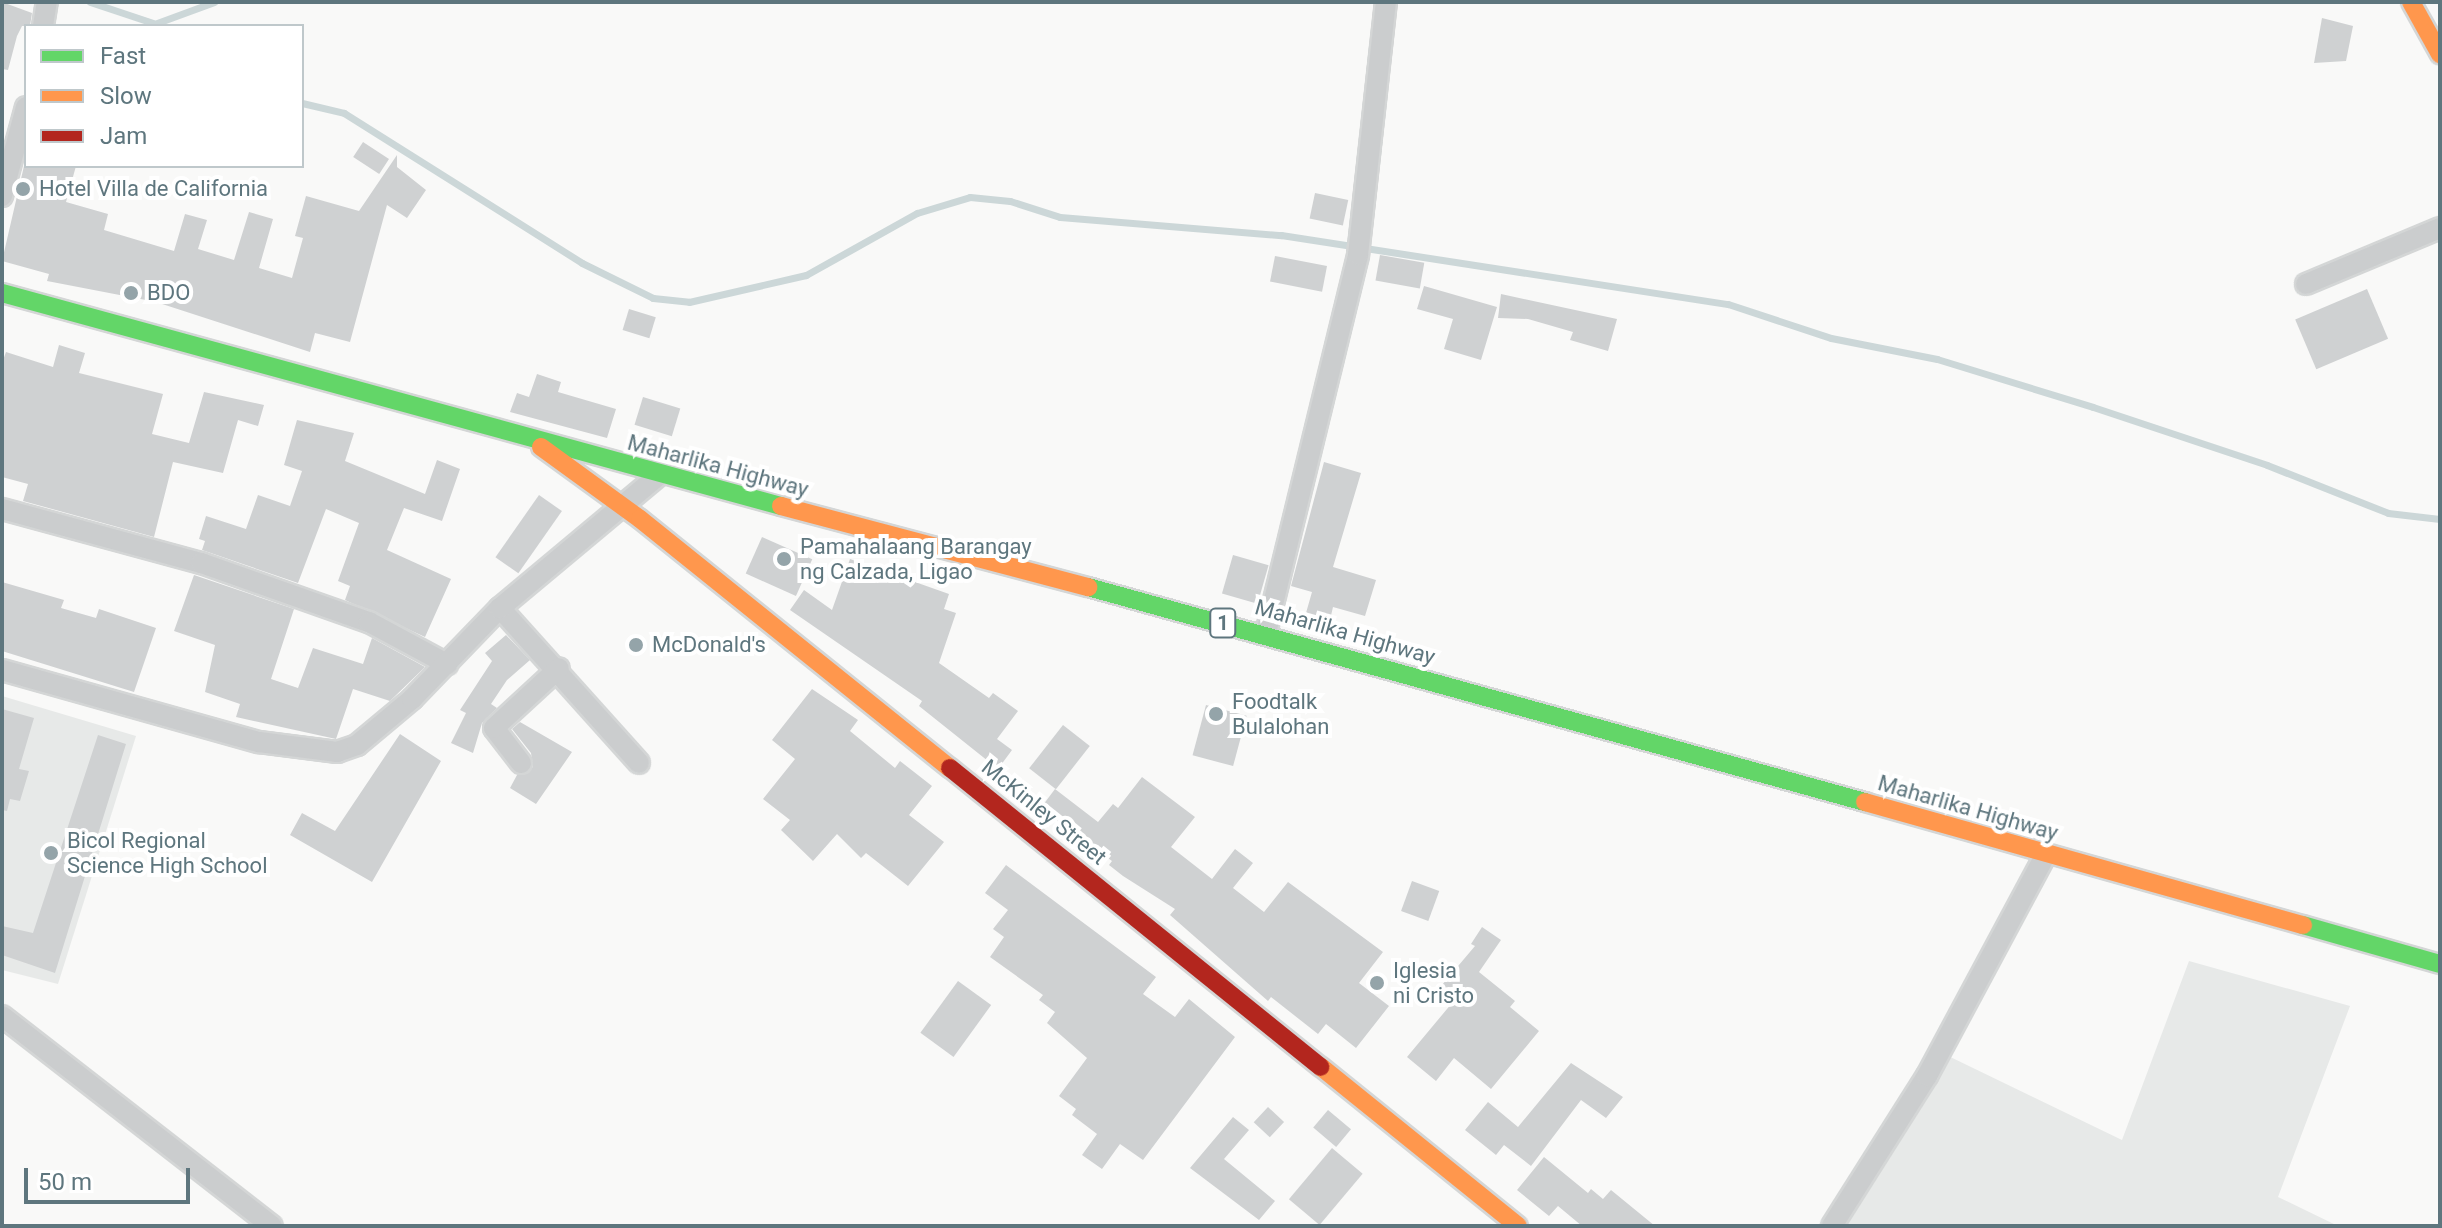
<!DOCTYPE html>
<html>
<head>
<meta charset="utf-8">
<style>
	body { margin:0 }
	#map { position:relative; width:2442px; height:1228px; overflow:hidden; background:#f9f9f8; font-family:Roboto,sans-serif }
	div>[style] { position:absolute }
	.built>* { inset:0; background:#e7e9e8 }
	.stream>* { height:7px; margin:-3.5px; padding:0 3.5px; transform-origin:3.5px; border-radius:3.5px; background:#ccd7d8 }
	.building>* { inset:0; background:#cfd1d2; transform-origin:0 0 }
	.roads { filter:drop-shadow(2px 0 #d4d6d6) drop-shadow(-2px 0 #d4d6d6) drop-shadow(0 2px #d4d6d6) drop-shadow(0 -2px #d4d6d6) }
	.street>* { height:20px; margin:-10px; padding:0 10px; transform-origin:10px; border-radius:10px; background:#cbcdce }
	.fast>* { height:18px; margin:-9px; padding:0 9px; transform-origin:9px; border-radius:9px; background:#63d668 }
	.slow>* { height:18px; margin:-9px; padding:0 9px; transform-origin:9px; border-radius:9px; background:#ff974d }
	.jam>* { height:18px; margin:-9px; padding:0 9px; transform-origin:9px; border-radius:9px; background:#b3261e }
	.dots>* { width:22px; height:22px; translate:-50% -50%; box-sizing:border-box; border:4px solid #fff; border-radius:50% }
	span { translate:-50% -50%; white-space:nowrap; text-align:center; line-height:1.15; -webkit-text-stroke:8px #fff; paint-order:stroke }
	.shield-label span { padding:2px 6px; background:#fff; border:2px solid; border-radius:6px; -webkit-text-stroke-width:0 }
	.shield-label { font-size:20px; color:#5e767e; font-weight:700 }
	.poi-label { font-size:22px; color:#5e767e }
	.left { translate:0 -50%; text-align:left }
	.street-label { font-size:22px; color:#5e767e }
	.frame { position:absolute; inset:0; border:4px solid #5e767e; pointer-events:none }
	.legend { position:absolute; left:24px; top:24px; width:280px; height:144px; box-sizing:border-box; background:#fff; border:2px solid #bfc8cb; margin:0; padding:10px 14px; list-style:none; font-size:24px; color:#5e767e }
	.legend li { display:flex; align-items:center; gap:16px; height:40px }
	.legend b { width:40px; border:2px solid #bfc8cb }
	.scale { position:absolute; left:24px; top:1168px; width:166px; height:36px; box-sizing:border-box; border:4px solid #5e767e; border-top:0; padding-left:10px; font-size:24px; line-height:28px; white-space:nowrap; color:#5e767e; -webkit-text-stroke:6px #fff; paint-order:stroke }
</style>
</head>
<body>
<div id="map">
	<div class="built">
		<div style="clip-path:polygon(2px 696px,136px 736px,58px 984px,2px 970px)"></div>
		<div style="clip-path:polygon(2189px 961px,2350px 1006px,2278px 1197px,2338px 1226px,1831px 1226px,1940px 1052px,2122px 1140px)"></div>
	</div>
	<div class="stream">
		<div style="left:90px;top:2px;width:76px;rotate:18.4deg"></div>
		<div style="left:157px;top:23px;width:61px;rotate:-20.2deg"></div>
		<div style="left:302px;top:103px;width:43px;rotate:13.4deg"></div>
		<div style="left:344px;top:113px;width:281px;rotate:32.2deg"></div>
		<div style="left:582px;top:263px;width:79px;rotate:26.2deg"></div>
		<div style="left:653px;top:298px;width:36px;rotate:6deg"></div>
		<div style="left:689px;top:302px;width:120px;rotate:-13deg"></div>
		<div style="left:806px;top:275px;width:127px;rotate:-29.2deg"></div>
		<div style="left:917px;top:213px;width:55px;rotate:-16.8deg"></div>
		<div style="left:970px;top:197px;width:40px;rotate:5.7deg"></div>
		<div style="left:1010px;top:201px;width:52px;rotate:17.7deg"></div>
		<div style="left:1060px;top:217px;width:222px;rotate:4.7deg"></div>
		<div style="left:1281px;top:235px;width:452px;rotate:8.8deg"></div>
		<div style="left:1728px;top:304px;width:108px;rotate:18.3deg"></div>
		<div style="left:1831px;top:338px;width:108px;rotate:11.2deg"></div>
		<div style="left:1937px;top:359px;width:163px;rotate:17.1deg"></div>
		<div style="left:2093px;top:407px;width:183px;rotate:18.4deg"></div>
		<div style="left:2267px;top:465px;width:130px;rotate:21.6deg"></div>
		<div style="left:2388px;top:513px;width:52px;rotate:6.6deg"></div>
	</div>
	<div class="building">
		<div style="clip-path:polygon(2px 2px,32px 13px,30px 26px,22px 26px,17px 36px,8px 70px,2px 69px)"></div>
		<div style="clip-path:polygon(2322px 18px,2353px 26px,2346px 61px,2314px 63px)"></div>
		<div style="left:363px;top:142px;width:31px;height:18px;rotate:33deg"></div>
		<div style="clip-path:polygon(397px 155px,397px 167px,426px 190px,407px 218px,387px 205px,350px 342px,315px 333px,310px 352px,156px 302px,47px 281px,49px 274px,2px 261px,24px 166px,76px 166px,66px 202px,108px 214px,104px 230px,174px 251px,185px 214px,207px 220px,198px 249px,234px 260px,249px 212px,273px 219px,259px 268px,292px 278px,303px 238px,295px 236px,306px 196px,359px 211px)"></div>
		<div style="left:1315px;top:193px;width:34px;height:26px;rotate:12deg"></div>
		<div style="left:1380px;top:255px;width:45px;height:26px;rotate:10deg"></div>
		<div style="left:1275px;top:256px;width:53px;height:26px;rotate:11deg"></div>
		<div style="clip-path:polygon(1424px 286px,1497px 307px,1481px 360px,1444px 349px,1453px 319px,1417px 309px)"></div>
		<div style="left:2367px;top:289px;width:54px;height:78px;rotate:67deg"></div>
		<div style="clip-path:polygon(1501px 294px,1617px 319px,1608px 351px,1570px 340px,1573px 332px,1528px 319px,1498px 318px)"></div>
		<div style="left:629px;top:309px;width:28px;height:22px;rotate:17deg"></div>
		<div style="clip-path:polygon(59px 345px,85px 353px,79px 373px,163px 394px,152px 434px,189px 443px,204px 392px,264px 405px,258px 426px,238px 420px,223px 473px,173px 462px,154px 537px,23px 501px,28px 484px,2px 477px,2px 363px,6px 352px,53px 367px)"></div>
		<div style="clip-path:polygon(537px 374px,561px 382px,558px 392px,616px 409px,607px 438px,510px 412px,517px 393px,529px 397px)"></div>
		<div style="left:643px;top:397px;width:39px;height:29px;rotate:17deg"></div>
		<div style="clip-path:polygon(297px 420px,354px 433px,345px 461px,425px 494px,437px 460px,460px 469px,442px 521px,404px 508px,387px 550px,451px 579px,425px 637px,345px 600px,350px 586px,338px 581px,359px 523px,326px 509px,298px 583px,202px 550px,205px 541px,199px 539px,206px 516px,246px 529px,258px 495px,290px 506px,302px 471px,284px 465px)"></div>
		<div style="clip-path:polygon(1324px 462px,1361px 473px,1333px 567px,1376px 580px,1365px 616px,1333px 607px,1330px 620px,1306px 613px,1312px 592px,1291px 586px)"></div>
		<div style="left:539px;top:495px;width:28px;height:76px;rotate:35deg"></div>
		<div style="left:762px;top:537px;width:55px;height:40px;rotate:24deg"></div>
		<div style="left:1233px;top:555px;width:37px;height:40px;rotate:16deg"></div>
		<div style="clip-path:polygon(850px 559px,949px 594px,944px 609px,956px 613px,939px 663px,989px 698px,993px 693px,1018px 711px,997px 739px,1012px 750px,998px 769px,919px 706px,922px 701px,790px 610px,804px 590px,832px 610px)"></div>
		<div style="clip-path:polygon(194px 575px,294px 609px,271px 679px,298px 688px,313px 648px,363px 664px,372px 638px,425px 667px,390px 701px,353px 689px,336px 739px,236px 717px,240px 704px,205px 692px,215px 645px,174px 631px)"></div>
		<div style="clip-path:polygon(2px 582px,64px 600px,61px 608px,96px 618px,99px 609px,156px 628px,134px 692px,2px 651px)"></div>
		<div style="clip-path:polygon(506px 635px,530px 660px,507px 680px,491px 704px,497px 708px,482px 723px,473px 753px,451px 743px,466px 713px,460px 710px,492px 661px,485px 653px)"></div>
		<div style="clip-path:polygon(812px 689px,858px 720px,850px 731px,895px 768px,900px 761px,932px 786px,909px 815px,944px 842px,908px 886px,866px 853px,861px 858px,837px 834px,813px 861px,781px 830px,790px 820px,763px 799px,795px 759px,772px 740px)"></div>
		<div style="left:1206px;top:705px;width:42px;height:52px;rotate:15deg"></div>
		<div style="clip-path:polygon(2px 709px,34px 718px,19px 769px,29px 771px,20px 801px,10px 799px,7px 811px,2px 810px)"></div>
		<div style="clip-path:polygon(520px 722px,572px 752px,536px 804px,510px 788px,517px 775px,533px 767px,531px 753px,512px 729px)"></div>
		<div style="left:1063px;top:725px;width:34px;height:55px;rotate:38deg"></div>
		<div style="clip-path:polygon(400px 734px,441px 761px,372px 882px,290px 835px,302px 813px,335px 831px)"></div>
		<div style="clip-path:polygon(98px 735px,126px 744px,55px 973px,2px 955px,2px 926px,33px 933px)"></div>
		<div style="clip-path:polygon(1142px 777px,1195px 817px,1171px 847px,1212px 879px,1235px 849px,1253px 863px,1233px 888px,1264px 912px,1288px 882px,1383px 952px,1359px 983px,1389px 1006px,1356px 1048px,1326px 1024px,1318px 1034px,1271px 997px,1268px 1001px,1170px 915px,1175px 909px,1123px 876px,1109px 865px,1112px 861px,1040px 809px,1055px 789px,1098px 822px,1113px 804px,1118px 808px)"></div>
		<div style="clip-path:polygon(1006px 865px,1156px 977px,1143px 994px,1175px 1017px,1189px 999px,1235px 1037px,1143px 1160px,1120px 1144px,1102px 1169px,1082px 1155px,1097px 1134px,1072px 1115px,1076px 1109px,1059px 1096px,1087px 1058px,1047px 1023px,1055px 1012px,1039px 1000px,1043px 995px,990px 957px,1004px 937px,993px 929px,1008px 910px,985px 893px)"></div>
		<div style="left:1412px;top:881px;width:29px;height:32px;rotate:20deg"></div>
		<div style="clip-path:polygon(1482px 927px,1501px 940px,1479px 972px,1515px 1001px,1510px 1007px,1539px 1031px,1491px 1089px,1454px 1058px,1436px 1081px,1407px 1057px,1457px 997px,1442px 985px,1475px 946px,1471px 944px)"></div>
		<div style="left:958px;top:981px;width:41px;height:64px;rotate:36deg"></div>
		<div style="clip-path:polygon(1571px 1063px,1623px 1097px,1606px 1118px,1581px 1100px,1531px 1166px,1504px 1145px,1496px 1155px,1465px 1130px,1488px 1102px,1518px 1127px)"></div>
		<div style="left:1268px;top:1107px;width:22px;height:21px;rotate:43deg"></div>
		<div style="left:1328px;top:1110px;width:30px;height:23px;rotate:40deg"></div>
		<div style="clip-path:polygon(1233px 1117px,1249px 1130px,1224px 1159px,1275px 1201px,1259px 1220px,1190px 1168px)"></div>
		<div style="left:1332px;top:1148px;width:40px;height:67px;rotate:40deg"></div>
		<div style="clip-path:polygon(1544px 1157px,1588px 1193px,1591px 1189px,1603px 1199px,1611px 1190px,1655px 1226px,1582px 1226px,1558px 1206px,1549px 1216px,1517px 1190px)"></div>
	</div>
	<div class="roads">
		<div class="street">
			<div style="left:43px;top:26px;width:24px;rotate:-81deg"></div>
			<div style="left:2px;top:196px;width:92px;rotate:-74.9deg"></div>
			<div style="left:2306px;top:284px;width:145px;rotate:-22.7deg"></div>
			<div style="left:2px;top:509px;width:206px;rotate:15.2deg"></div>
			<div style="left:201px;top:563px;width:178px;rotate:19.4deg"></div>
			<div style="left:369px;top:622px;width:89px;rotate:28.3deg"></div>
			<div style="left:500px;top:608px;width:208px;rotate:48.1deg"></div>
			<div style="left:1266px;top:633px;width:389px;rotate:-76.3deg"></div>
			<div style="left:1358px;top:255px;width:255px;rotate:-83.7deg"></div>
			<div style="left:2px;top:670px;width:267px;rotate:15.7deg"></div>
			<div style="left:259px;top:742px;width:79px;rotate:7.3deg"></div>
			<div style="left:337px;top:752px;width:21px;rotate:-19deg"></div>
			<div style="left:357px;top:745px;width:72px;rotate:-39.9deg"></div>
			<div style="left:412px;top:699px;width:127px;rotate:-46deg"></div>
			<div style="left:500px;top:608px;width:207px;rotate:-39.9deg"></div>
			<div style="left:521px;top:763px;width:44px;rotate:-127.6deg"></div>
			<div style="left:494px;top:728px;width:88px;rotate:-42.7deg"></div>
			<div style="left:2px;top:1016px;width:342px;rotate:37.9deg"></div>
			<div style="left:1832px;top:1226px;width:178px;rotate:-57.7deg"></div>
			<div style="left:1927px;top:1076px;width:252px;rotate:-61.8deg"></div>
		</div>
		<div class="fast">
			<div style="left:2px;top:293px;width:808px;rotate:15.29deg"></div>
			<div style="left:1088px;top:587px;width:806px;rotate:15.47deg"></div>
			<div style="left:2303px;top:925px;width:142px;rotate:15.9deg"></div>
		</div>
		<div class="slow">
			<div style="left:2411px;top:2px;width:60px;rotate:60.9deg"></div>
			<div style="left:541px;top:447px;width:122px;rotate:36deg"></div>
			<div style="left:640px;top:519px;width:398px;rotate:38.8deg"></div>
			<div style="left:781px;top:506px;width:318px;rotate:14.8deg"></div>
			<div style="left:1865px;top:802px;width:455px;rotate:15.7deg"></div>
			<div style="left:1321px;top:1067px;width:253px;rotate:38.9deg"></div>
		</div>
		<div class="jam">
			<div style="left:950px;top:768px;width:476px;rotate:38.9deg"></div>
		</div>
	</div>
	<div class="dots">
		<div style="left:23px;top:189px;background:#94a4a9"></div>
		<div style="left:131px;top:293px;background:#94a4a9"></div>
		<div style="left:784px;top:559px;background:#94a4a9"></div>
		<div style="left:636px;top:645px;background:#94a4a9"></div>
		<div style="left:1216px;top:714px;background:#94a4a9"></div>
		<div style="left:51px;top:853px;background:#94a4a9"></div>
		<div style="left:1377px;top:983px;background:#94a4a9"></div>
	</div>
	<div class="shield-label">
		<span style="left:1223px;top:623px">1</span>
	</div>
	<div class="poi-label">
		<span class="left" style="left:39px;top:189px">Hotel Villa de California</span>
		<span class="left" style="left:147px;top:293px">BDO</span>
		<span class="left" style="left:800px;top:559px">Pamahalaang Barangay<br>ng Calzada, Ligao</span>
		<span class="left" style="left:652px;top:645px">McDonald's</span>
		<span class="left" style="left:1232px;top:714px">Foodtalk<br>Bulalohan</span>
		<span class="left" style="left:67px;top:853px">Bicol Regional<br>Science High School</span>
		<span class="left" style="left:1393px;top:983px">Iglesia<br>ni Cristo</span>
	</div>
	<div class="street-label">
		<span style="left:718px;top:466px;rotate:15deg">Maharlika Highway</span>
		<span style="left:1345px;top:632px;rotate:16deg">Maharlika Highway</span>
		<span style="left:1968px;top:808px;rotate:16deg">Maharlika Highway</span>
		<span style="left:1044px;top:812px;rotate:39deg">McKinley Street</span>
	</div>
	<div class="frame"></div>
	<ul class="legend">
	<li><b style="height:10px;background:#63d668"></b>Fast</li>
	<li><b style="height:10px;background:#ff974d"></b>Slow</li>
	<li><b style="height:10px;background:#b3261e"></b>Jam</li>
	</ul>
	<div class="scale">50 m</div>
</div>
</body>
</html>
